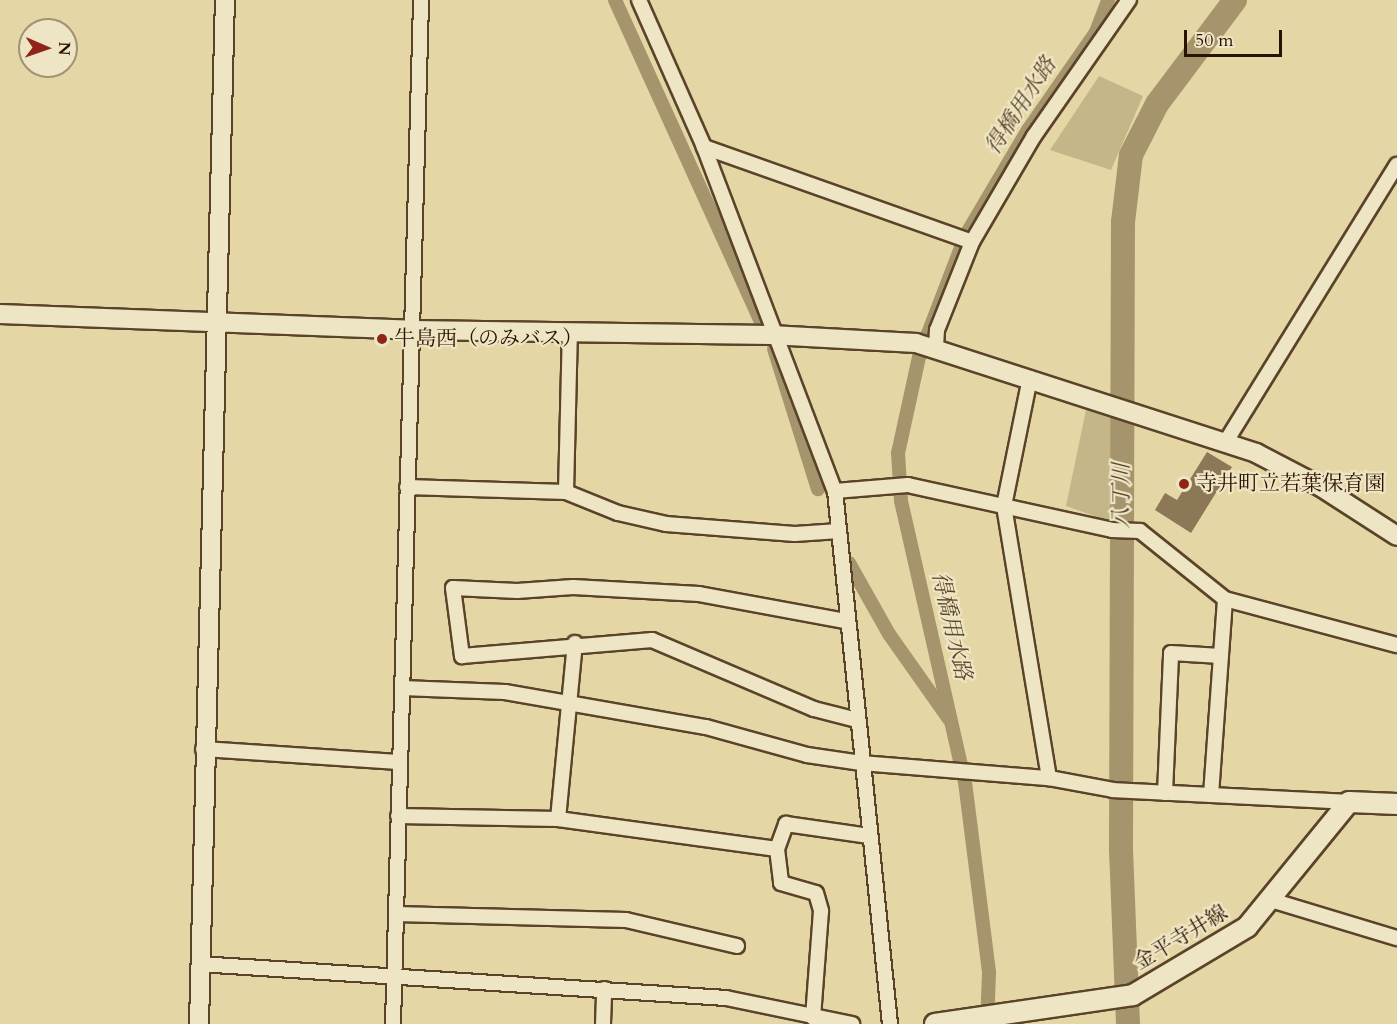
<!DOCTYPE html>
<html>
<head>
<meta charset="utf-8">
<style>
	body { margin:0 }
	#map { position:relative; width:1397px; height:1024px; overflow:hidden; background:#e5d7a5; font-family:Cardo,"Noto Serif JP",serif }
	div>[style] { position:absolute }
	.green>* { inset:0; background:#c5b689 }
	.canal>* { height:14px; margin:-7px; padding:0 7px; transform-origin:7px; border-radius:7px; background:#a6946d }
	.river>* { height:24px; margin:-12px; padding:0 12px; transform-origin:12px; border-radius:12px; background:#a6946d }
	.building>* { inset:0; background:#8c7856 }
	.roads { filter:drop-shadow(2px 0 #5a4329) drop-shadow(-2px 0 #5a4329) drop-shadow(0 2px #5a4329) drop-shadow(0 -2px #5a4329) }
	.minor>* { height:14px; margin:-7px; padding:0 7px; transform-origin:7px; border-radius:7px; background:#eee5c4 }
	.tertiary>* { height:18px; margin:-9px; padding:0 9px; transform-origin:9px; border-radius:9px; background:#eee5c4 }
	.secondary>* { height:20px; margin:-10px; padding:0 10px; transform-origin:10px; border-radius:10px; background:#eee5c4 }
	.dots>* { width:16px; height:16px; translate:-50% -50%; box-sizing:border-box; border:3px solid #eee5c4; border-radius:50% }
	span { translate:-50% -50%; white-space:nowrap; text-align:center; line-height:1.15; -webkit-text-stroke:4.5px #eee5c4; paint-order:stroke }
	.poi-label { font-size:21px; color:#2b1200 }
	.left { translate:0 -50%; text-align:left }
	.street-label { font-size:21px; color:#2b1200 }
	.water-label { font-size:22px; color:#5c462c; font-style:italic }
	.north { position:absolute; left:18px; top:18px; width:60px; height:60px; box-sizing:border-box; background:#eee5c4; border:2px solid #a09176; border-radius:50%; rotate:92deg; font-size:16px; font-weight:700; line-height:24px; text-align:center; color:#2b1200 }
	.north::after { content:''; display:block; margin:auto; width:21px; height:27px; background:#8f2418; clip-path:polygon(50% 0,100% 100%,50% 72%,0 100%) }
	.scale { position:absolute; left:1184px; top:30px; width:98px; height:27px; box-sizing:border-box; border:3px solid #2b1200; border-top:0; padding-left:8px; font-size:18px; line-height:21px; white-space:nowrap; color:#2b1200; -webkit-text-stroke:4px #eee5c4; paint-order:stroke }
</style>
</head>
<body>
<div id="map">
	<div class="green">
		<div style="clip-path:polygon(1099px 76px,1143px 96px,1111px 170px,1050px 150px)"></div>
		<div style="clip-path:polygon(1086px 410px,1116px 419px,1114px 523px,1066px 506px)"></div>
	</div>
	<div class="canal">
		<div style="left:615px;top:0;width:358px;rotate:65.6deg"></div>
		<div style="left:967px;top:233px;width:120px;rotate:-59.4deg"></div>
		<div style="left:1028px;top:130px;width:119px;rotate:-55.2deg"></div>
		<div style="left:1096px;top:32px;width:34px;rotate:-69deg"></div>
		<div style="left:962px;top:245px;width:120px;rotate:111deg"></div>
		<div style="left:919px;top:357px;width:98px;rotate:102.3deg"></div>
		<div style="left:898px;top:453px;width:48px;rotate:86.4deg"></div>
		<div style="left:901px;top:501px;width:288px;rotate:77.2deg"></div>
		<div style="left:965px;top:782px;width:193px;rotate:82.8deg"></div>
		<div style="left:989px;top:973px;width:51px;rotate:92.2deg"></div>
		<div style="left:774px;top:349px;width:147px;rotate:72.6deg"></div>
		<div style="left:849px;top:563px;width:81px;rotate:60.6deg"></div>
		<div style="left:889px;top:634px;width:104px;rotate:54.8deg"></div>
	</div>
	<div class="river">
		<div style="left:1128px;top:1024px;width:175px;rotate:-92.3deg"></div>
		<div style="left:1121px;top:849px;width:627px;rotate:-89.82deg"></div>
		<div style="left:1123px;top:222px;width:67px;rotate:-83.2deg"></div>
		<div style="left:1131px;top:155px;width:57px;rotate:-63deg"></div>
		<div style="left:1157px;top:104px;width:130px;rotate:-53.1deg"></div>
	</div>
	<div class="building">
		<div style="clip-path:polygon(1207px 452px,1232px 467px,1191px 533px,1155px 510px,1165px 493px,1177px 500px)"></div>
	</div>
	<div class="roads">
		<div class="minor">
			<div style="left:639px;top:0;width:161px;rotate:66.1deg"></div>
			<div style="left:704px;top:147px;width:368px;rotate:69.2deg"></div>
			<div style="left:835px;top:491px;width:536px;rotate:84.11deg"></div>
			<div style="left:704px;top:147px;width:284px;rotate:19.5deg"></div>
			<div style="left:936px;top:348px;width:18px;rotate:-87deg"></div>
			<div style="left:937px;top:330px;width:95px;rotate:-68.3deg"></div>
			<div style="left:972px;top:242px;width:123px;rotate:-59.7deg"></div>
			<div style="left:1034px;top:136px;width:166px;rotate:-55.1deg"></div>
			<div style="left:1030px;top:378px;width:131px;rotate:101.5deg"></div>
			<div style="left:1004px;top:506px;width:276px;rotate:80.6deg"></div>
			<div style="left:1225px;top:443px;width:327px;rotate:-58.3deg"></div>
			<div style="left:407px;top:487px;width:159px;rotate:1.8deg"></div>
			<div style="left:566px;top:492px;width:56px;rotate:22deg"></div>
			<div style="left:618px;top:513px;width:49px;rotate:12.9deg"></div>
			<div style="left:666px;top:524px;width:129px;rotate:4.4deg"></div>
			<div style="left:795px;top:534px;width:44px;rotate:-3.9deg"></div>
			<div style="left:835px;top:491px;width:73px;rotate:-4.7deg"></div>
			<div style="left:908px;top:485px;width:209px;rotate:12.4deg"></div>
			<div style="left:1112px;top:530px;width:28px;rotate:2deg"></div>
			<div style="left:1140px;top:531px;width:109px;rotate:38.7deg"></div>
			<div style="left:1225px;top:599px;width:178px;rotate:15deg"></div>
			<div style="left:566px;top:492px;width:159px;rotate:-88.6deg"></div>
			<div style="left:845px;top:621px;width:148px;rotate:-169.5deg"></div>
			<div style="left:699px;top:594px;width:126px;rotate:-176.8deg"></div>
			<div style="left:573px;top:587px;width:56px;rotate:175.9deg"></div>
			<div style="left:517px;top:591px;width:64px;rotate:-177.3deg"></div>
			<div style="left:453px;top:588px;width:69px;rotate:82.5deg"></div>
			<div style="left:462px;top:656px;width:191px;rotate:-4.8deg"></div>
			<div style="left:652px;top:640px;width:176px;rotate:23.1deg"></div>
			<div style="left:814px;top:709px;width:44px;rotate:14.3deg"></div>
			<div style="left:402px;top:688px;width:103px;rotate:2.2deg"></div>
			<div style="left:505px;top:692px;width:204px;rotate:9.9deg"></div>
			<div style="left:706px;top:727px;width:105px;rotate:15.5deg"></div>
			<div style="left:807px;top:755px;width:55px;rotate:8.4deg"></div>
			<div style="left:861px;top:763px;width:189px;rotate:4.6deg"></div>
			<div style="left:1049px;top:778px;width:65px;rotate:10.6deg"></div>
			<div style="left:1113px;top:790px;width:236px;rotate:2.9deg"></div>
			<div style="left:203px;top:749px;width:196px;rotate:3.8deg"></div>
			<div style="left:1165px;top:793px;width:140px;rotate:-87.5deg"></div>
			<div style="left:1171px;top:653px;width:50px;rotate:3.4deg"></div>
			<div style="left:1211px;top:795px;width:196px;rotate:-85.9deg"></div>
			<div style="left:398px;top:816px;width:160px;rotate:1.1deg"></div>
			<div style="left:558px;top:819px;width:221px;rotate:7.8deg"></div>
			<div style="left:777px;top:849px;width:27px;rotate:-70deg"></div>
			<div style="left:786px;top:824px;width:84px;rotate:8.2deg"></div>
			<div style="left:558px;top:819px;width:177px;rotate:-84.5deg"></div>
			<div style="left:777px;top:849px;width:34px;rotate:83deg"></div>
			<div style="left:781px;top:883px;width:36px;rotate:16deg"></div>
			<div style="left:816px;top:893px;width:19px;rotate:74deg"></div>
			<div style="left:821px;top:911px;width:107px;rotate:94.3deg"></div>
			<div style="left:1271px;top:900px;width:132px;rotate:16.8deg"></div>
			<div style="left:396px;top:914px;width:230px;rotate:1.5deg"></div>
			<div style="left:626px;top:920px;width:114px;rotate:13.2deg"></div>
			<div style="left:199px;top:964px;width:528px;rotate:3.69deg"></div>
			<div style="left:726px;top:998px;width:129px;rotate:11.7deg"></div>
			<div style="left:393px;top:1024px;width:1024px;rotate:-88.43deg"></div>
			<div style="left:603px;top:1024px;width:35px;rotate:-88deg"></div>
		</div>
		<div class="tertiary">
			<div style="left:0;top:314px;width:412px;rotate:2.2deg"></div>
			<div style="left:412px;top:330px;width:359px;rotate:0.8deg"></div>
			<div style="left:771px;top:335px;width:145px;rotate:3.2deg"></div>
			<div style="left:916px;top:343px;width:357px;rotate:17.9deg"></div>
			<div style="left:1256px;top:453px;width:73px;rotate:27.6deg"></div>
			<div style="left:1321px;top:487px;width:90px;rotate:32.8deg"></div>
			<div style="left:199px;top:1024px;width:1024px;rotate:-88.55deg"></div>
		</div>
		<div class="secondary">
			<div style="left:935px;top:1024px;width:200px;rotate:-8.3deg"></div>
			<div style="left:1133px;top:995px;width:133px;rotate:-30.8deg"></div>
			<div style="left:1247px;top:927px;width:161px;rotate:-50.8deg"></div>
			<div style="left:1349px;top:802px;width:48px;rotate:2.4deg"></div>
		</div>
	</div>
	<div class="dots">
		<div style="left:382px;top:339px;background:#8f2418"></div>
		<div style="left:1184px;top:484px;background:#8f2418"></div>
	</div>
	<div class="poi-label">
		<span class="left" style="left:394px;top:339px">牛島西（のみバス）</span>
		<span class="left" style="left:1196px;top:484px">寺井町立若葉保育園</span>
	</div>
	<div class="street-label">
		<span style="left:1181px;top:938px;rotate:-31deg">金平寺井線</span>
	</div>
	<div class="water-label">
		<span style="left:1021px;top:106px;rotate:-57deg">得橋用水路</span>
		<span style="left:1122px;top:496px;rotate:-90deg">八丁川</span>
		<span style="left:951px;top:626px;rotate:77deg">得橋用水路</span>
	</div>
	<div class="north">N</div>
	<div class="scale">50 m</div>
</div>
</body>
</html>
